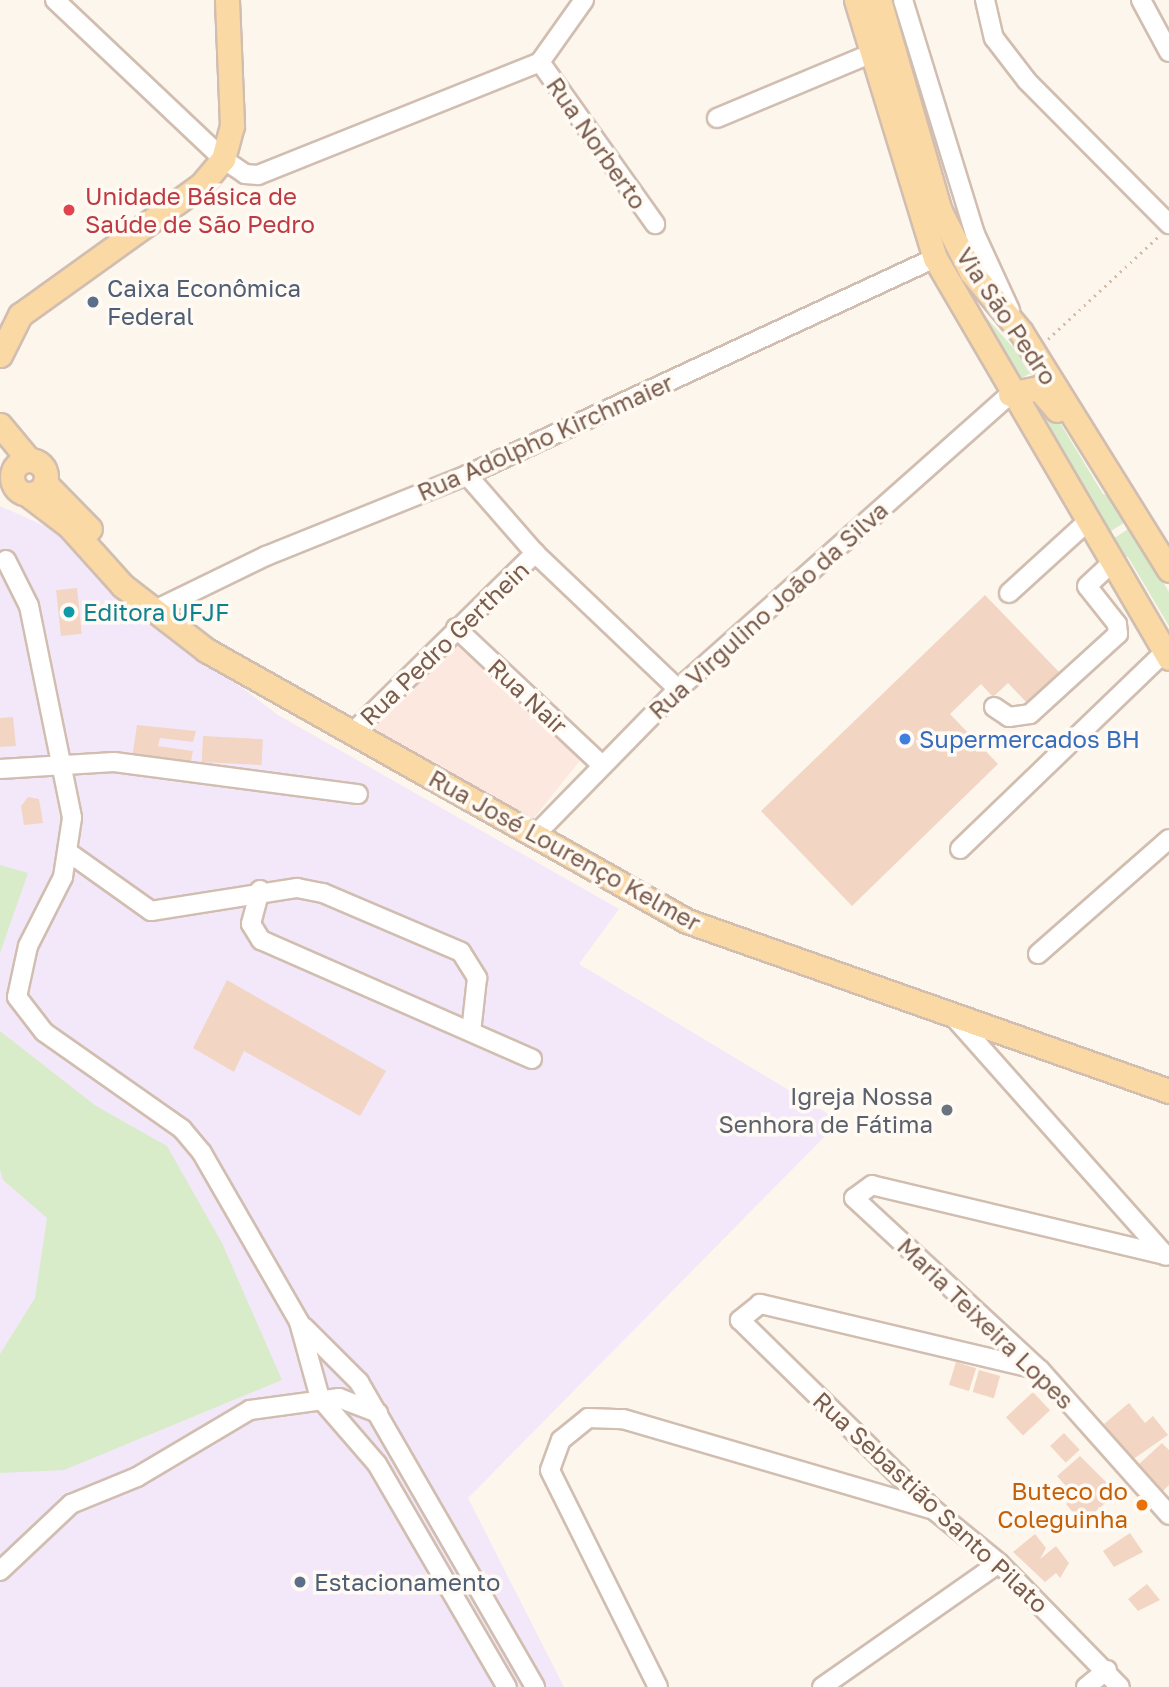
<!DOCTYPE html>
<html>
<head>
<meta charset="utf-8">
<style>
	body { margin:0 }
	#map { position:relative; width:1169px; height:1687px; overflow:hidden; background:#fdf6ec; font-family:"Golos Text",sans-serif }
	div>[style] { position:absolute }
	.commercial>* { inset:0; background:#fde8e0 }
	.education>* { inset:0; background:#f3e8fa }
	.green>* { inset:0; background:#d8ecc9 }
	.building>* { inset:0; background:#f3d5c3; transform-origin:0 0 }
	.path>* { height:2.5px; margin-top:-1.25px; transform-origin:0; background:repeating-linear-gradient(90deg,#d9b8a5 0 2px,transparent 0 7px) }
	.roads { filter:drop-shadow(2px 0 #d1beb0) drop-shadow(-2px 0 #d1beb0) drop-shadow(0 2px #d1beb0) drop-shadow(0 -2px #d1beb0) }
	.minor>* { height:18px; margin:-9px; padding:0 9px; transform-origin:9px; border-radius:9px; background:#fff }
	.major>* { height:23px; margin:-11.5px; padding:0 11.5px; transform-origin:11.5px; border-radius:11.5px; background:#fbd9a5 }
	.major>.ring { margin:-11.5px; padding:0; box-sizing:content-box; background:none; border:23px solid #fbd9a5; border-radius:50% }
	.dots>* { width:19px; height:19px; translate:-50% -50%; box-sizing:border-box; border:4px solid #fffaf3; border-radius:50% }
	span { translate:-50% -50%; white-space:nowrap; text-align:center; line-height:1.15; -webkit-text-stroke:7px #fffaf3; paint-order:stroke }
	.street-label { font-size:24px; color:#7a5c4d }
	.health-label { font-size:24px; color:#be3a42 }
	.left { translate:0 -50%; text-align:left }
	.service-label { font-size:24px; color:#4e5e75 }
	.culture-label { font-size:24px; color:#0d838f }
	.shop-label { font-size:24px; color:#366cbe }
	.worship-label { font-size:24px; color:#5b616d }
	.right { translate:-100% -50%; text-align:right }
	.food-label { font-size:24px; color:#c56008 }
</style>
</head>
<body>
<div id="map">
	<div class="commercial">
		<div style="clip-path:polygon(454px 640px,582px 758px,530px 823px,370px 728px)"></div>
	</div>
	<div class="education">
		<div style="clip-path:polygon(0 506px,54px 530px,126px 600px,278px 715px,619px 909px,579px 964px,840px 1121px,468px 1498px,564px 1687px,0 1687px)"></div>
	</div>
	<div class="green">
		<div style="clip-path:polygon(959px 287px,1034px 371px,1012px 384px)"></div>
		<div style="clip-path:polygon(1033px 397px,1045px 398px,1103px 494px,1113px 497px,1127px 521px,1103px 536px)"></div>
		<div style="clip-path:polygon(1131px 527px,1169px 592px,1169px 626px,1128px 557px,1113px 553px,1107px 543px)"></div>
		<div style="clip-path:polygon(0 865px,28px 873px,0 953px)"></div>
		<div style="clip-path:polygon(0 1031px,96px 1106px,167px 1146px,222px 1243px,282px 1380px,64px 1470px,0 1473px,0 1354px,35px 1298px,47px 1218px,3px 1180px,0 1170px)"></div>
	</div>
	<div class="building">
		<div style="left:77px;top:588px;width:46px;height:21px;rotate:84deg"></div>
		<div style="clip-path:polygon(985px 595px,1060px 673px,1028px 704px,1008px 683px,993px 697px,981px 684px,950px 714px,998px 764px,852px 906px,761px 811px)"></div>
		<div style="clip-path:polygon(13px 717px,16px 746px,0 747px,0 718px)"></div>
		<div style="clip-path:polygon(137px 725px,196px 731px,193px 742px,160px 738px,158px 746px,193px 751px,191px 761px,132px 758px)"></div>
		<div style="left:203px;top:736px;width:60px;height:26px;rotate:3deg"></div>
		<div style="clip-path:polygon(28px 797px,39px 799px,43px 823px,24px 825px,21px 806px)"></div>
		<div style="clip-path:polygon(227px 980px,386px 1071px,360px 1116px,244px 1051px,234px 1072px,193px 1048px)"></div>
		<div style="left:956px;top:1362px;width:21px;height:24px;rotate:17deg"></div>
		<div style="left:979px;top:1370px;width:22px;height:23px;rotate:16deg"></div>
		<div style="left:1033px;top:1392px;width:25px;height:37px;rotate:47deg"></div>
		<div style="clip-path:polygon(1129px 1403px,1145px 1423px,1153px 1416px,1168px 1435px,1132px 1460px,1104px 1424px)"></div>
		<div style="left:1064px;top:1433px;width:23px;height:19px;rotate:47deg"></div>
		<div style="clip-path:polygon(1162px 1443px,1169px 1450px,1169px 1485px,1163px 1491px,1139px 1464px)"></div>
		<div style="clip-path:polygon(1080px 1456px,1117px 1493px,1082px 1523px,1066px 1504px,1075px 1496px,1057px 1476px)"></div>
		<div style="clip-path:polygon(1130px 1533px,1143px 1552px,1114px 1567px,1103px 1551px)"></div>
		<div style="clip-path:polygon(1035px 1534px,1046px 1548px,1040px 1559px,1056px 1546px,1069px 1563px,1060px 1578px,1056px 1573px,1045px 1582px,1013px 1552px)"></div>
		<div style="clip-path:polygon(1147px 1584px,1160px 1600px,1138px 1611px,1128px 1599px)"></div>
	</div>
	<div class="path">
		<div style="left:1048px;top:339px;width:151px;rotate:-42.9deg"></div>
	</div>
	<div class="roads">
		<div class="minor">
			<div style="left:55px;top:0;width:231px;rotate:43.4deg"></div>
			<div style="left:223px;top:159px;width:27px;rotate:34deg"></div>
			<div style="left:245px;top:174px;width:13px;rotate:4deg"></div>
			<div style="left:258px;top:175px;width:304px;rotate:-21.8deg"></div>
			<div style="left:540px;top:62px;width:76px;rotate:-54.6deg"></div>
			<div style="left:903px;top:0;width:245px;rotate:72.9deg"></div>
			<div style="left:975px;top:234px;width:84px;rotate:65.3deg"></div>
			<div style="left:985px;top:0;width:39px;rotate:77deg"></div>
			<div style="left:994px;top:38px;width:54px;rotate:52.5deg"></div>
			<div style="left:1027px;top:81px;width:202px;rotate:45.2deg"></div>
			<div style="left:1141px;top:0;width:59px;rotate:61.7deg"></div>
			<div style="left:540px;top:62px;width:199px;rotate:54.6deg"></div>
			<div style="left:717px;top:118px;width:166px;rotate:-22.7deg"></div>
			<div style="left:467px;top:475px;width:103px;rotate:48.9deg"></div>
			<div style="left:535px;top:553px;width:197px;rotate:43.6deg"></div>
			<div style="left:6px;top:560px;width:51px;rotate:63.4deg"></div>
			<div style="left:29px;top:606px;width:216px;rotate:78.5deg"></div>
			<div style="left:72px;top:818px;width:60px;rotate:98.7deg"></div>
			<div style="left:63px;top:877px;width:77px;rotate:116.9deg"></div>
			<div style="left:28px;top:946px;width:52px;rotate:102.2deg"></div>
			<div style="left:17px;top:997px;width:44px;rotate:52.4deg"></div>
			<div style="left:44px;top:1032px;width:169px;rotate:35.1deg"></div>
			<div style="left:182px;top:1129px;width:31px;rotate:50deg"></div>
			<div style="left:202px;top:1153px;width:195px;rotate:60.1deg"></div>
			<div style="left:299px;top:1322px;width:79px;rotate:74.6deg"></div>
			<div style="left:320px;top:1398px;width:87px;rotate:49.2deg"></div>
			<div style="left:377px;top:1464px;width:258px;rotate:59.8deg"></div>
			<div style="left:1009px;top:593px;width:105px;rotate:-42.3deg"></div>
			<div style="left:153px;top:611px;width:126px;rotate:-26deg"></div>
			<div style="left:266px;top:556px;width:217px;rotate:-21.9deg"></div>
			<div style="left:467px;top:475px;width:516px;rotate:-24.88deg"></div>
			<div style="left:456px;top:628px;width:199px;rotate:43.2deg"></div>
			<div style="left:994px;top:707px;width:18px;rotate:34deg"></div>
			<div style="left:1009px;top:717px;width:21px;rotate:-8deg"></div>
			<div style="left:1030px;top:714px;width:119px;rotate:-42.3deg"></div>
			<div style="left:1118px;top:634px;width:10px;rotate:-96deg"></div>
			<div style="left:1117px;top:624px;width:48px;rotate:-128.3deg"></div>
			<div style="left:1087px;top:586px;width:34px;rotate:-43deg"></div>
			<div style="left:352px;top:733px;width:257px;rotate:-44.5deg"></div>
			<div style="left:0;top:769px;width:114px;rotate:-3.5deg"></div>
			<div style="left:114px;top:762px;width:246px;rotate:7.5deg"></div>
			<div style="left:535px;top:835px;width:204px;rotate:-45.6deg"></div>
			<div style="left:678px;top:689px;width:444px;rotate:-41.6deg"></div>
			<div style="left:960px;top:849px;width:284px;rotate:-43.9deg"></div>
			<div style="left:68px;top:852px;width:102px;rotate:35.4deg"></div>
			<div style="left:151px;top:911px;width:148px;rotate:-9deg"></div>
			<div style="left:297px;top:888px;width:26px;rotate:11deg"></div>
			<div style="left:323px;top:893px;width:150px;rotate:23.1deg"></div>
			<div style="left:461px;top:952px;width:31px;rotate:58deg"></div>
			<div style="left:477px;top:978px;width:54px;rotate:96.3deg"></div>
			<div style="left:260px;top:890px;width:35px;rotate:105deg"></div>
			<div style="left:251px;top:924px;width:19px;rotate:58deg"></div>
			<div style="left:261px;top:940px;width:296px;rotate:23.7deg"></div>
			<div style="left:1038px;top:954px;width:174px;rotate:-41.3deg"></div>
			<div style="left:952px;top:1015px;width:322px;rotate:48.4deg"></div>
			<div style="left:1165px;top:1255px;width:301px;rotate:-166.6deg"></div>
			<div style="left:872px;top:1185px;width:22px;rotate:144deg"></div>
			<div style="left:854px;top:1198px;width:253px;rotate:42.8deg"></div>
			<div style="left:1040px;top:1370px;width:194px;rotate:48.3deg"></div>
			<div style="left:304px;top:1327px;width:78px;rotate:45deg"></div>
			<div style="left:359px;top:1382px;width:352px;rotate:60deg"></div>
			<div style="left:1040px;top:1370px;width:288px;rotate:-166.7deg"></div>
			<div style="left:760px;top:1304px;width:26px;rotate:141deg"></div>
			<div style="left:740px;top:1320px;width:272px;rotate:44.4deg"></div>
			<div style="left:934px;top:1510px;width:84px;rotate:39.2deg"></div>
			<div style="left:999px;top:1563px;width:173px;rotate:45.7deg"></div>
			<div style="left:0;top:1571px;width:98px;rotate:-43.3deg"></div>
			<div style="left:71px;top:1504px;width:71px;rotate:-22.2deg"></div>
			<div style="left:137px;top:1477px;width:131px;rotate:-30.7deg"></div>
			<div style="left:250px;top:1410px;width:90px;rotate:-7.7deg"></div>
			<div style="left:339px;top:1398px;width:42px;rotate:21deg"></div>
			<div style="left:658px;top:1687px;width:242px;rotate:-116.5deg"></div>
			<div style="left:550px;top:1470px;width:32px;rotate:-70deg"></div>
			<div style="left:561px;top:1440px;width:35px;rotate:-39deg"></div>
			<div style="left:588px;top:1418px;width:35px;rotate:2deg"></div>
			<div style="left:623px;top:1419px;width:321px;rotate:16.3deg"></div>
			<div style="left:822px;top:1687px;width:216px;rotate:-35deg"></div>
			<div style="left:1086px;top:1687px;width:27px;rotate:-39deg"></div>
		</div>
		<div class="major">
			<div style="left:856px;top:0;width:270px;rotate:73deg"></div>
			<div style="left:935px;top:258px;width:463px;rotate:59.7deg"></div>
			<div style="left:879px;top:0;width:220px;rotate:73.9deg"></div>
			<div style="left:940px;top:211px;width:68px;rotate:63.1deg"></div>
			<div style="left:971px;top:272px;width:78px;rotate:50.2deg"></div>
			<div style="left:1021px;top:332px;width:280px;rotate:58.1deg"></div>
			<div style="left:0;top:355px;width:45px;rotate:-63.4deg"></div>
			<div style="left:20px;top:315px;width:224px;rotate:-35.7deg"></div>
			<div style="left:202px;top:184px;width:33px;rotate:-50deg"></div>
			<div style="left:223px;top:159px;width:35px;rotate:-75deg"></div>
			<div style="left:232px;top:125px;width:125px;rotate:-92.3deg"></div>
			<div style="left:1010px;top:394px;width:29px;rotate:-12deg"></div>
			<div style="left:1038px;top:388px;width:29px;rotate:49deg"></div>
			<div style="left:0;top:425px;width:45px;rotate:50.4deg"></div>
			<div class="ring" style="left:12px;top:460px;width:11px;height:11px"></div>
			<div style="left:45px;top:483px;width:64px;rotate:45.6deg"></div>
			<div style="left:27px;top:494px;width:53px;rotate:37.3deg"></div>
			<div style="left:69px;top:526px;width:81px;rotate:48deg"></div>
			<div style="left:123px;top:586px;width:105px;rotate:37.6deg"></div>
			<div style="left:206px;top:650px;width:552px;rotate:29.4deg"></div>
			<div style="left:687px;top:921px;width:511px;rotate:19.43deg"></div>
		</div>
	</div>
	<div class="dots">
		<div style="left:69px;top:210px;background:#e0444e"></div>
		<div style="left:93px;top:302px;background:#5c6f8a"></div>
		<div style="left:69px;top:612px;background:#0f9aa8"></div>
		<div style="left:905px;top:739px;background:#3f7fe0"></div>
		<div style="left:947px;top:1110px;background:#6b7280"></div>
		<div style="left:1142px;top:1505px;background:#e8710a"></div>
		<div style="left:300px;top:1582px;background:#5c6f8a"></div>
	</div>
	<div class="street-label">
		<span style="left:597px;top:143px;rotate:55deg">Rua Norberto</span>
		<span style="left:1007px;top:316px;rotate:56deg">Via São Pedro</span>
		<span style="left:545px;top:437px;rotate:-24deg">Rua Adolpho Kirchmaier</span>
		<span style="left:768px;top:610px;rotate:-42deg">Rua Virgulino João da Silva</span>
		<span style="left:444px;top:643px;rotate:-44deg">Rua Pedro Gerthein</span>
		<span style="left:528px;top:696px;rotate:43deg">Rua Nair</span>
		<span style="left:565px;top:850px;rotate:29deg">Rua José Lourenço Kelmer</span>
		<span style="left:986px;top:1323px;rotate:44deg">Maria Teixeira Lopes</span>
		<span style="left:931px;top:1502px;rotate:43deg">Rua Sebastião Santo Pilato</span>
	</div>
	<div class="health-label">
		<span class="left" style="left:85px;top:210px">Unidade Básica de<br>Saúde de São Pedro</span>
	</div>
	<div class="service-label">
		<span class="left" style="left:107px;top:302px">Caixa Econômica<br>Federal</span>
		<span class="left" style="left:314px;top:1582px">Estacionamento</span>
	</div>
	<div class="culture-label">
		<span class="left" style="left:83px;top:612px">Editora UFJF</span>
	</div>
	<div class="shop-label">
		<span class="left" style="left:919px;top:739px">Supermercados BH</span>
	</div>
	<div class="worship-label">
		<span class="right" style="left:933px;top:1110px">Igreja Nossa<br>Senhora de Fátima</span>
	</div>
	<div class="food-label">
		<span class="right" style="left:1128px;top:1505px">Buteco do<br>Coleguinha</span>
	</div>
</div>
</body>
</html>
